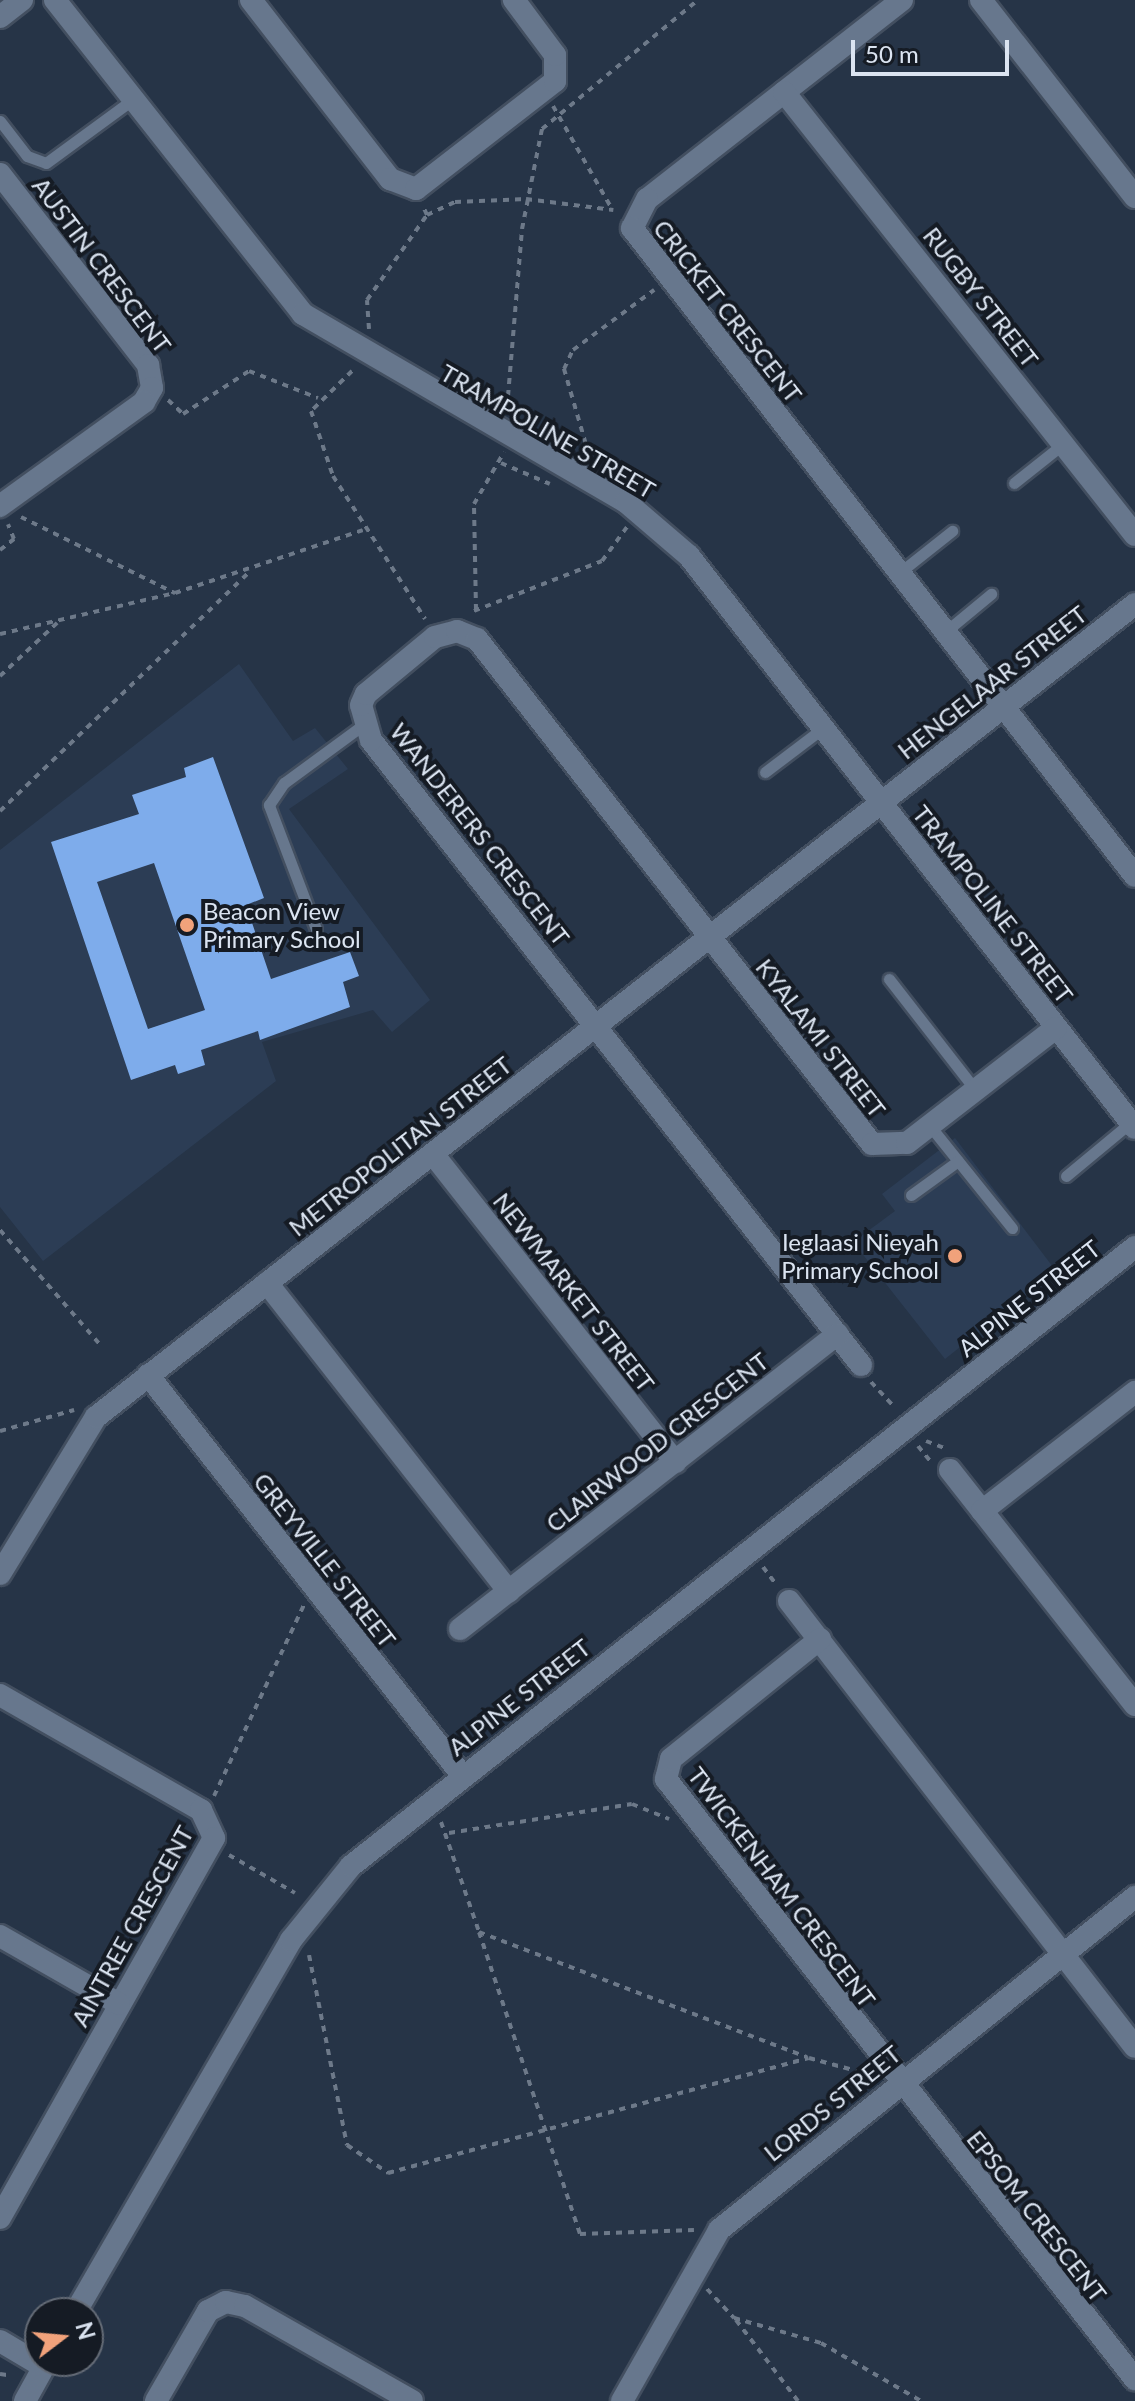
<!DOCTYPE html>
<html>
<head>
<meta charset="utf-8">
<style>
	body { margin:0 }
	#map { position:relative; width:1135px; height:2401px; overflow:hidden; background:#263447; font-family:Lato,sans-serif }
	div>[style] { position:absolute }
	.built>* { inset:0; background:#2c3d55 }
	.building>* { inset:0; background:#7eaceb }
	.path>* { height:4px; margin-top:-2px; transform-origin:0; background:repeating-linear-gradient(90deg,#6d7989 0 6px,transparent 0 12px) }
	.roads { filter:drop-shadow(2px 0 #434f60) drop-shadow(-2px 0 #434f60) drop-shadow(0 2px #434f60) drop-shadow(0 -2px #434f60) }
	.service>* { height:11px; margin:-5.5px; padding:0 5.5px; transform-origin:5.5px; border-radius:5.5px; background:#67778d }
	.minor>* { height:22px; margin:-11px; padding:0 11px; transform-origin:11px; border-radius:11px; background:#67778d }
	.tertiary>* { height:22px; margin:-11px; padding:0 11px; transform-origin:11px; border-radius:11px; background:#67778d }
	.dots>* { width:22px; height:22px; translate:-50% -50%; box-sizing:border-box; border:4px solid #151b24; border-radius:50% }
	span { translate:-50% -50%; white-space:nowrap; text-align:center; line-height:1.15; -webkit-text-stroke:8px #151b24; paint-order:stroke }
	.street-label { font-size:24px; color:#dbe4f1 }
	.poi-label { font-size:24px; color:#dbe4f1 }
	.left { translate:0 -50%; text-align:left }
	.right { translate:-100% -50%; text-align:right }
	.north { position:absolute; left:24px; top:2297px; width:80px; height:80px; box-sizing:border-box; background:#151b24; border:2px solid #646b76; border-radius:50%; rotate:74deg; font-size:22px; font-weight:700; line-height:32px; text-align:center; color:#dbe4f1 }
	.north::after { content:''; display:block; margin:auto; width:28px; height:36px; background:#f1a27b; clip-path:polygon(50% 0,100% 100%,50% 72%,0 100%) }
	.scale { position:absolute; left:851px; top:40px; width:158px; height:36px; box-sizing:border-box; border:4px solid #dbe4f1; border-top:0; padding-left:10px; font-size:24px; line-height:28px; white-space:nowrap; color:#dbe4f1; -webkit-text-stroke:6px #151b24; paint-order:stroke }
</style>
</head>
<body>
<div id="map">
	<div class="built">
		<div style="clip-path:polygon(239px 664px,293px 741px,315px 728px,348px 769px,289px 809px,430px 1000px,392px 1032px,373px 1010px,262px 1042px,276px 1081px,43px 1261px,0 1207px,0 850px)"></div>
		<div style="clip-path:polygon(955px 1138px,1056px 1271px,945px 1359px,853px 1242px,895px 1211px,882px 1194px)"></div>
	</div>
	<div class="building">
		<div style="clip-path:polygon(evenodd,213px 757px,264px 898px,246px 905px,271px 979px,350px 952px,359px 976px,343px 982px,350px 1007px,260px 1040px,258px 1031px,201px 1050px,205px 1065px,178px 1074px,175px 1065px,131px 1080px,51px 842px,139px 814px,132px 795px,186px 777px,184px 768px,213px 757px,154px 863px,205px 1010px,148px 1029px,97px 882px,154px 863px)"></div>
	</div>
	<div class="path">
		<div style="left:553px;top:106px;width:119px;rotate:60.2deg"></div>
		<div style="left:427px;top:215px;width:31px;rotate:-25deg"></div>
		<div style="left:455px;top:202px;width:71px;rotate:-2.4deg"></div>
		<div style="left:526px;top:199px;width:88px;rotate:7.2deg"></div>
		<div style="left:369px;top:329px;width:29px;rotate:-94deg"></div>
		<div style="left:367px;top:300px;width:104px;rotate:-54.8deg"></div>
		<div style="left:427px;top:215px;width:10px;rotate:-114deg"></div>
		<div style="left:352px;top:371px;width:57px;rotate:135.7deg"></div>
		<div style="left:311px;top:411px;width:69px;rotate:71.3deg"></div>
		<div style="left:333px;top:476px;width:170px;rotate:57.2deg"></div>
		<div style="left:168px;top:400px;width:21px;rotate:43deg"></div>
		<div style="left:183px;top:414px;width:79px;rotate:-33.1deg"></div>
		<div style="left:249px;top:371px;width:74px;rotate:21.4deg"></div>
		<div style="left:507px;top:408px;width:180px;rotate:-85.2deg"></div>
		<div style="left:522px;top:229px;width:102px;rotate:-78.7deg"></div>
		<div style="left:542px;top:129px;width:202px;rotate:-39.6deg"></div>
		<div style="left:589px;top:455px;width:90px;rotate:-106.2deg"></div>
		<div style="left:564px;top:369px;width:21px;rotate:-65deg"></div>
		<div style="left:573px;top:350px;width:101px;rotate:-36.5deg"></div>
		<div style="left:501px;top:463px;width:53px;rotate:23.2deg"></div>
		<div style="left:21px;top:517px;width:172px;rotate:26.3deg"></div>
		<div style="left:0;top:550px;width:18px;rotate:-38deg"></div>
		<div style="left:14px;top:539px;width:16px;rotate:-112deg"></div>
		<div style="left:476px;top:610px;width:106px;rotate:-91.1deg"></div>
		<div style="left:474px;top:504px;width:60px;rotate:-60deg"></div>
		<div style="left:474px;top:611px;width:137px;rotate:-21.3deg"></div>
		<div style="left:602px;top:561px;width:42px;rotate:-53.7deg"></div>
		<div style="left:0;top:634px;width:180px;rotate:-13.2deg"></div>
		<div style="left:175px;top:593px;width:198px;rotate:-18.5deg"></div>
		<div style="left:0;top:676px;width:78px;rotate:-42.9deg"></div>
		<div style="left:0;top:811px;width:345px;rotate:-43.8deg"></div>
		<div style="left:0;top:1230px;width:155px;rotate:48.9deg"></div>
		<div style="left:871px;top:1382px;width:33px;rotate:47deg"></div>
		<div style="left:0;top:1431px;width:77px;rotate:-15.8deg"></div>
		<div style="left:926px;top:1441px;width:22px;rotate:21deg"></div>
		<div style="left:918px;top:1446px;width:22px;rotate:51deg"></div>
		<div style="left:763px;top:1567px;width:21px;rotate:53deg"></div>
		<div style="left:214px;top:1796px;width:211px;rotate:-64.8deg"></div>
		<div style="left:441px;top:1822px;width:116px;rotate:70.9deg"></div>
		<div style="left:479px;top:1932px;width:351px;rotate:20.9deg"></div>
		<div style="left:449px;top:1833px;width:185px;rotate:-9deg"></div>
		<div style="left:632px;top:1804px;width:40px;rotate:22deg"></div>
		<div style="left:229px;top:1855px;width:76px;rotate:29.9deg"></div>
		<div style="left:479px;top:1932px;width:318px;rotate:71.5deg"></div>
		<div style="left:580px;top:2234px;width:114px;rotate:-2deg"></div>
		<div style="left:309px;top:1955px;width:194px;rotate:78.7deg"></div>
		<div style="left:347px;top:2145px;width:50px;rotate:34.3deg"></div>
		<div style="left:388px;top:2173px;width:436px;rotate:-15.3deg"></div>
		<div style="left:809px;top:2058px;width:61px;rotate:15.2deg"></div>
		<div style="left:707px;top:2289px;width:40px;rotate:47deg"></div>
		<div style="left:734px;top:2318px;width:91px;rotate:16deg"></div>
		<div style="left:821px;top:2343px;width:116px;rotate:30.1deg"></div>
		<div style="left:736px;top:2320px;width:102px;rotate:52.6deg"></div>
		<div style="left:0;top:2374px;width:7px;rotate:8deg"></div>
	</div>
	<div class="roads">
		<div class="service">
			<div style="left:0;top:121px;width:44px;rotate:52.4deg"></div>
			<div style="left:27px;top:156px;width:20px;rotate:20deg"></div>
			<div style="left:46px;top:163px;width:107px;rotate:-36.2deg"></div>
			<div style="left:1014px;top:483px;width:63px;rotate:-38.5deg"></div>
			<div style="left:899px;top:573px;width:68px;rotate:-38.4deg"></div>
			<div style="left:945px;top:632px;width:60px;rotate:-39.6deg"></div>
			<div style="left:765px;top:772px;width:73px;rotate:-37.2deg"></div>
			<div style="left:316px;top:929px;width:133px;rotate:-110.8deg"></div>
			<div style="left:269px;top:805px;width:27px;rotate:-56deg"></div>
			<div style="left:284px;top:783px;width:98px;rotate:-36.3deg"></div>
			<div style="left:889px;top:979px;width:143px;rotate:52.1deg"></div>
			<div style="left:930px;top:1126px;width:131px;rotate:51.2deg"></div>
			<div style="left:1066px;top:1176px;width:85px;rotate:-39.7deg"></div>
			<div style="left:911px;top:1195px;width:58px;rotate:-35.9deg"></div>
		</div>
		<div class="minor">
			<div style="left:55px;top:0;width:400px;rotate:51.7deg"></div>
			<div style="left:303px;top:314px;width:374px;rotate:30.2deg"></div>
			<div style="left:626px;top:502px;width:83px;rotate:40.6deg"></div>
			<div style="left:689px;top:556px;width:725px;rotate:52.06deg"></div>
			<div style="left:251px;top:0;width:227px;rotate:52.2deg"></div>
			<div style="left:390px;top:179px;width:28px;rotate:21deg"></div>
			<div style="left:416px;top:189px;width:176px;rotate:-37.8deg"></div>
			<div style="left:555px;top:81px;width:26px;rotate:-90deg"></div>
			<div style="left:555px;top:55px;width:69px;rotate:-126.7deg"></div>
			<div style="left:902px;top:0;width:323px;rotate:142deg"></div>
			<div style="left:647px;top:199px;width:33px;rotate:117deg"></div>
			<div style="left:632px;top:228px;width:820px;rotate:52.18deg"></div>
			<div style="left:981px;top:0;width:250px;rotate:52deg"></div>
			<div style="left:0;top:17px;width:28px;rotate:-38deg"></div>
			<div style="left:784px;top:92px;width:565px;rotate:51.61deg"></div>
			<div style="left:0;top:174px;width:242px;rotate:52.2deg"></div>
			<div style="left:148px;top:365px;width:23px;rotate:80deg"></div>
			<div style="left:152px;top:388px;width:16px;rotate:120deg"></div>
			<div style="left:144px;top:402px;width:178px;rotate:144.2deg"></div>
			<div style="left:433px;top:1154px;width:392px;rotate:51.8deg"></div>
			<div style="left:267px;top:1283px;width:392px;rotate:51.9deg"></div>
			<div style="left:861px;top:1365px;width:794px;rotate:-128.1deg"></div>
			<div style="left:371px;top:740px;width:36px;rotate:-106deg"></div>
			<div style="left:361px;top:705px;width:12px;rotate:-66deg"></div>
			<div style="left:366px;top:694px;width:89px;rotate:-39.6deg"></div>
			<div style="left:435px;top:637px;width:23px;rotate:-15deg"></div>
			<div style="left:457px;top:631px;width:22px;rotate:22deg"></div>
			<div style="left:477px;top:639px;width:641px;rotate:51.97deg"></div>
			<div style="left:872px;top:1144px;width:35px;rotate:-2deg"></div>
			<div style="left:907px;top:1143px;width:188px;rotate:-37.7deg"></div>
			<div style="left:148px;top:1375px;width:509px;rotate:51.87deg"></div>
			<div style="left:950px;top:1470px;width:299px;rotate:51.8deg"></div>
			<div style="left:982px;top:1511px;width:194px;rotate:-37.9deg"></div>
			<div style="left:0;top:1574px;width:184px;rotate:-58.6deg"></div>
			<div style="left:96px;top:1417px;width:1319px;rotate:-38.04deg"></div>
			<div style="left:789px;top:1601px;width:564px;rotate:52.2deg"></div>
			<div style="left:460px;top:1629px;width:479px;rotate:-38deg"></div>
			<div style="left:820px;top:1639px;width:191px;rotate:141.2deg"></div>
			<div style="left:671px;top:1759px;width:21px;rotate:104deg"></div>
			<div style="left:666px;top:1779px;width:762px;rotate:51.99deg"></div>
			<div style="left:0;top:1695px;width:232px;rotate:29.8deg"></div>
			<div style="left:201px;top:1810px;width:31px;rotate:65deg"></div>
			<div style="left:214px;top:1838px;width:436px;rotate:119.4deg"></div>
			<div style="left:0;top:1936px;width:137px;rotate:29.7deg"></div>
			<div style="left:0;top:2341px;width:51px;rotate:30.6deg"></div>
			<div style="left:156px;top:2401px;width:104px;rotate:-60deg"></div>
			<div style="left:208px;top:2311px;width:20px;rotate:-27deg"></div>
			<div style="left:226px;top:2302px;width:19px;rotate:12deg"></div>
			<div style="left:245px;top:2306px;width:192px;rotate:29.6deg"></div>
			<div style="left:622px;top:2401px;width:197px;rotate:-60.4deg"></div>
			<div style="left:719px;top:2230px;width:533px;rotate:-38.68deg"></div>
		</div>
		<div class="tertiary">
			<div style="left:75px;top:2313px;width:431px;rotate:-59.9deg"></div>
			<div style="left:291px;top:1940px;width:95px;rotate:-51deg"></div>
			<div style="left:351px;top:1866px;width:999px;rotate:-38.29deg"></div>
			<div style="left:25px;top:2401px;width:46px;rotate:-61.2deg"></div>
		</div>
	</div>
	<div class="dots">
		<div style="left:187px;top:925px;background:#f1a27b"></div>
		<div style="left:955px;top:1256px;background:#f1a27b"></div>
	</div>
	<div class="street-label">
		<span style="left:102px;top:265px;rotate:53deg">AUSTIN CRESCENT</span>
		<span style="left:981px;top:297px;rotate:52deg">RUGBY STREET</span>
		<span style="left:728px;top:311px;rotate:52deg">CRICKET CRESCENT</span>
		<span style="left:548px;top:431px;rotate:30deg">TRAMPOLINE STREET</span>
		<span style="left:992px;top:682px;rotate:-38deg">HENGELAAR STREET</span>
		<span style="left:480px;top:834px;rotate:52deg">WANDERERS CRESCENT</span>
		<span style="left:993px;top:904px;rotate:52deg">TRAMPOLINE STREET</span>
		<span style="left:821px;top:1038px;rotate:52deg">KYALAMI STREET</span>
		<span style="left:400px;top:1146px;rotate:-38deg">METROPOLITAN STREET</span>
		<span style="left:574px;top:1292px;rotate:52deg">NEWMARKET STREET</span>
		<span style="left:1029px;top:1298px;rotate:-38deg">ALPINE STREET</span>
		<span style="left:657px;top:1442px;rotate:-38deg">CLAIRWOOD CRESCENT</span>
		<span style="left:325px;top:1560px;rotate:52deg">GREYVILLE STREET</span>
		<span style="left:519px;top:1697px;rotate:-38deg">ALPINE STREET</span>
		<span style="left:782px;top:1887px;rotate:53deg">TWICKENHAM CRESCENT</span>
		<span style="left:132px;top:1926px;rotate:-61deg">AINTREE CRESCENT</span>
		<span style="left:832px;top:2103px;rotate:-39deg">LORDS STREET</span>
		<span style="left:1037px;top:2216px;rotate:52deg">EPSOM CRESCENT</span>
	</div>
	<div class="poi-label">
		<span class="left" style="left:203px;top:925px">Beacon View<br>Primary School</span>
		<span class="right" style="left:939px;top:1256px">Ieglaasi Nieyah<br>Primary School</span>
	</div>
	<div class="north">N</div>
	<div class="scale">50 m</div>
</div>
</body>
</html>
